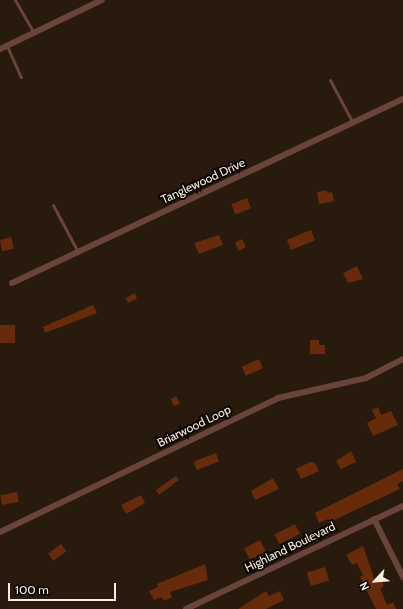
<!DOCTYPE html>
<html>
<head>
<meta charset="utf-8">
<style>
	body { margin:0 }
	#map { position:relative; width:403px; height:609px; overflow:hidden; background:#281a0c; font-family:Cabin,sans-serif }
	div>[style] { position:absolute }
	.building>* { inset:0; background:#672b0c; transform-origin:0 0 }
	.service>* { height:3px; margin:-1.5px; padding:0 1.5px; transform-origin:1.5px; border-radius:1.5px; background:#69443b }
	.minor>* { height:6px; margin:-3px; padding:0 3px; transform-origin:3px; border-radius:3px; background:#69443b }
	span { translate:-50% -50%; white-space:nowrap; text-align:center; line-height:1.15; -webkit-text-stroke:4px #0c0603; paint-order:stroke }
	.street-label { font-size:12px; color:#f8eee5 }
	.north { position:absolute; left:355px; top:561px; width:40px; height:40px; -webkit-text-stroke:3px #0c0603; paint-order:stroke; rotate:244deg; font-size:11px; font-weight:700; line-height:16px; text-align:center; color:#f8eee5 }
	.north::after { content:''; display:block; margin:auto; width:14px; height:18px; background:#f8eee5; clip-path:polygon(50% 0,100% 100%,50% 72%,0 100%) }
	.scale { position:absolute; left:8px; top:583px; width:108px; height:18px; box-sizing:border-box; border:2px solid #f8eee5; border-top:0; padding-left:5px; font-size:12px; line-height:14px; white-space:nowrap; color:#f8eee5; -webkit-text-stroke:3px #0c0603; paint-order:stroke }
</style>
</head>
<body>
<div id="map">
	<div class="building">
		<div style="clip-path:polygon(327px 190px,327px 193px,332px 192px,334px 201px,319px 204px,317px 192px)"></div>
		<div style="left:247px;top:198px;width:11px;height:17px;rotate:68deg"></div>
		<div style="left:311px;top:230px;width:11px;height:26px;rotate:68deg"></div>
		<div style="clip-path:polygon(219px 235px,223px 245px,199px 254px,194px 243px)"></div>
		<div style="clip-path:polygon(11px 237px,14px 249px,2px 251px,0 240px)"></div>
		<div style="left:242px;top:239px;width:9px;height:8px;rotate:63deg"></div>
		<div style="clip-path:polygon(357px 266px,363px 279px,348px 283px,343px 273px)"></div>
		<div style="clip-path:polygon(135px 293px,137px 299px,128px 303px,126px 298px)"></div>
		<div style="clip-path:polygon(93px 305px,97px 313px,45px 333px,43px 327px)"></div>
		<div style="left:0;top:325px;width:15px;height:18px"></div>
		<div style="clip-path:polygon(310px 340px,319px 340px,319px 345px,325px 345px,325px 354px,310px 354px)"></div>
		<div style="left:259px;top:359px;width:10px;height:19px;rotate:66deg"></div>
		<div style="clip-path:polygon(176px 396px,180px 404px,174px 406px,171px 399px)"></div>
		<div style="clip-path:polygon(378px 407px,381px 415px,391px 411px,398px 425px,373px 436px,367px 423px,376px 418px,372px 410px)"></div>
		<div style="clip-path:polygon(351px 451px,356px 462px,341px 469px,336px 461px)"></div>
		<div style="left:216px;top:453px;width:9px;height:24px;rotate:69deg"></div>
		<div style="clip-path:polygon(310px 462px,315px 463px,319px 471px,301px 479px,296px 469px)"></div>
		<div style="clip-path:polygon(403px 469px,403px 481px,397px 484px,400px 489px,330px 522px,328px 519px,319px 523px,315px 513px)"></div>
		<div style="clip-path:polygon(176px 476px,179px 480px,159px 495px,156px 490px)"></div>
		<div style="clip-path:polygon(273px 478px,279px 489px,255px 500px,251px 491px)"></div>
		<div style="left:17px;top:492px;width:10px;height:17px;rotate:79deg"></div>
		<div style="clip-path:polygon(141px 495px,145px 503px,126px 514px,121px 505px)"></div>
		<div style="left:295px;top:524px;width:11px;height:23px;rotate:63deg"></div>
		<div style="left:260px;top:540px;width:13px;height:18px;rotate:63deg"></div>
		<div style="left:61px;top:544px;width:9px;height:16px;rotate:54deg"></div>
		<div style="clip-path:polygon(363px 546px,375px 581px,381px 579px,384px 586px,380px 588px,387px 605px,393px 602px,396px 609px,376px 609px,360px 577px,363px 575px,357px 563px,352px 565px,346px 555px)"></div>
		<div style="clip-path:polygon(205px 564px,208px 580px,170px 592px,172px 597px,164px 601px,162px 597px,154px 600px,149px 591px,158px 587px,157px 584px)"></div>
		<div style="left:325px;top:567px;width:14px;height:19px;rotate:73deg"></div>
		<div style="clip-path:polygon(266px 591px,269px 596px,280px 591px,284px 600px,266px 609px,238px 609px)"></div>
	</div>
	<div class="service">
		<div style="left:15px;top:0;width:38px;rotate:60deg"></div>
		<div style="left:7px;top:46px;width:34px;rotate:66deg"></div>
		<div style="left:330px;top:80px;width:49px;rotate:61.9deg"></div>
		<div style="left:53px;top:205px;width:53px;rotate:62deg"></div>
	</div>
	<div class="minor">
		<div style="left:0;top:49px;width:113px;rotate:-25.7deg"></div>
		<div style="left:12px;top:283px;width:432px;rotate:-25.2deg"></div>
		<div style="left:374px;top:519px;width:65px;rotate:63.4deg"></div>
		<div style="left:0;top:532px;width:309px;rotate:-25.7deg"></div>
		<div style="left:278px;top:398px;width:90px;rotate:-12.8deg"></div>
		<div style="left:366px;top:378px;width:42px;rotate:-27.2deg"></div>
		<div style="left:186px;top:609px;width:240px;rotate:-25.4deg"></div>
	</div>
	<div class="street-label">
		<span style="left:203px;top:181px;rotate:-25deg">Tanglewood Drive</span>
		<span style="left:194px;top:426px;rotate:-26deg">Briarwood Loop</span>
		<span style="left:290px;top:547px;rotate:-26deg">Highland Boulevard</span>
	</div>
	<div class="north">N</div>
	<div class="scale">100 m</div>
</div>
</body>
</html>
